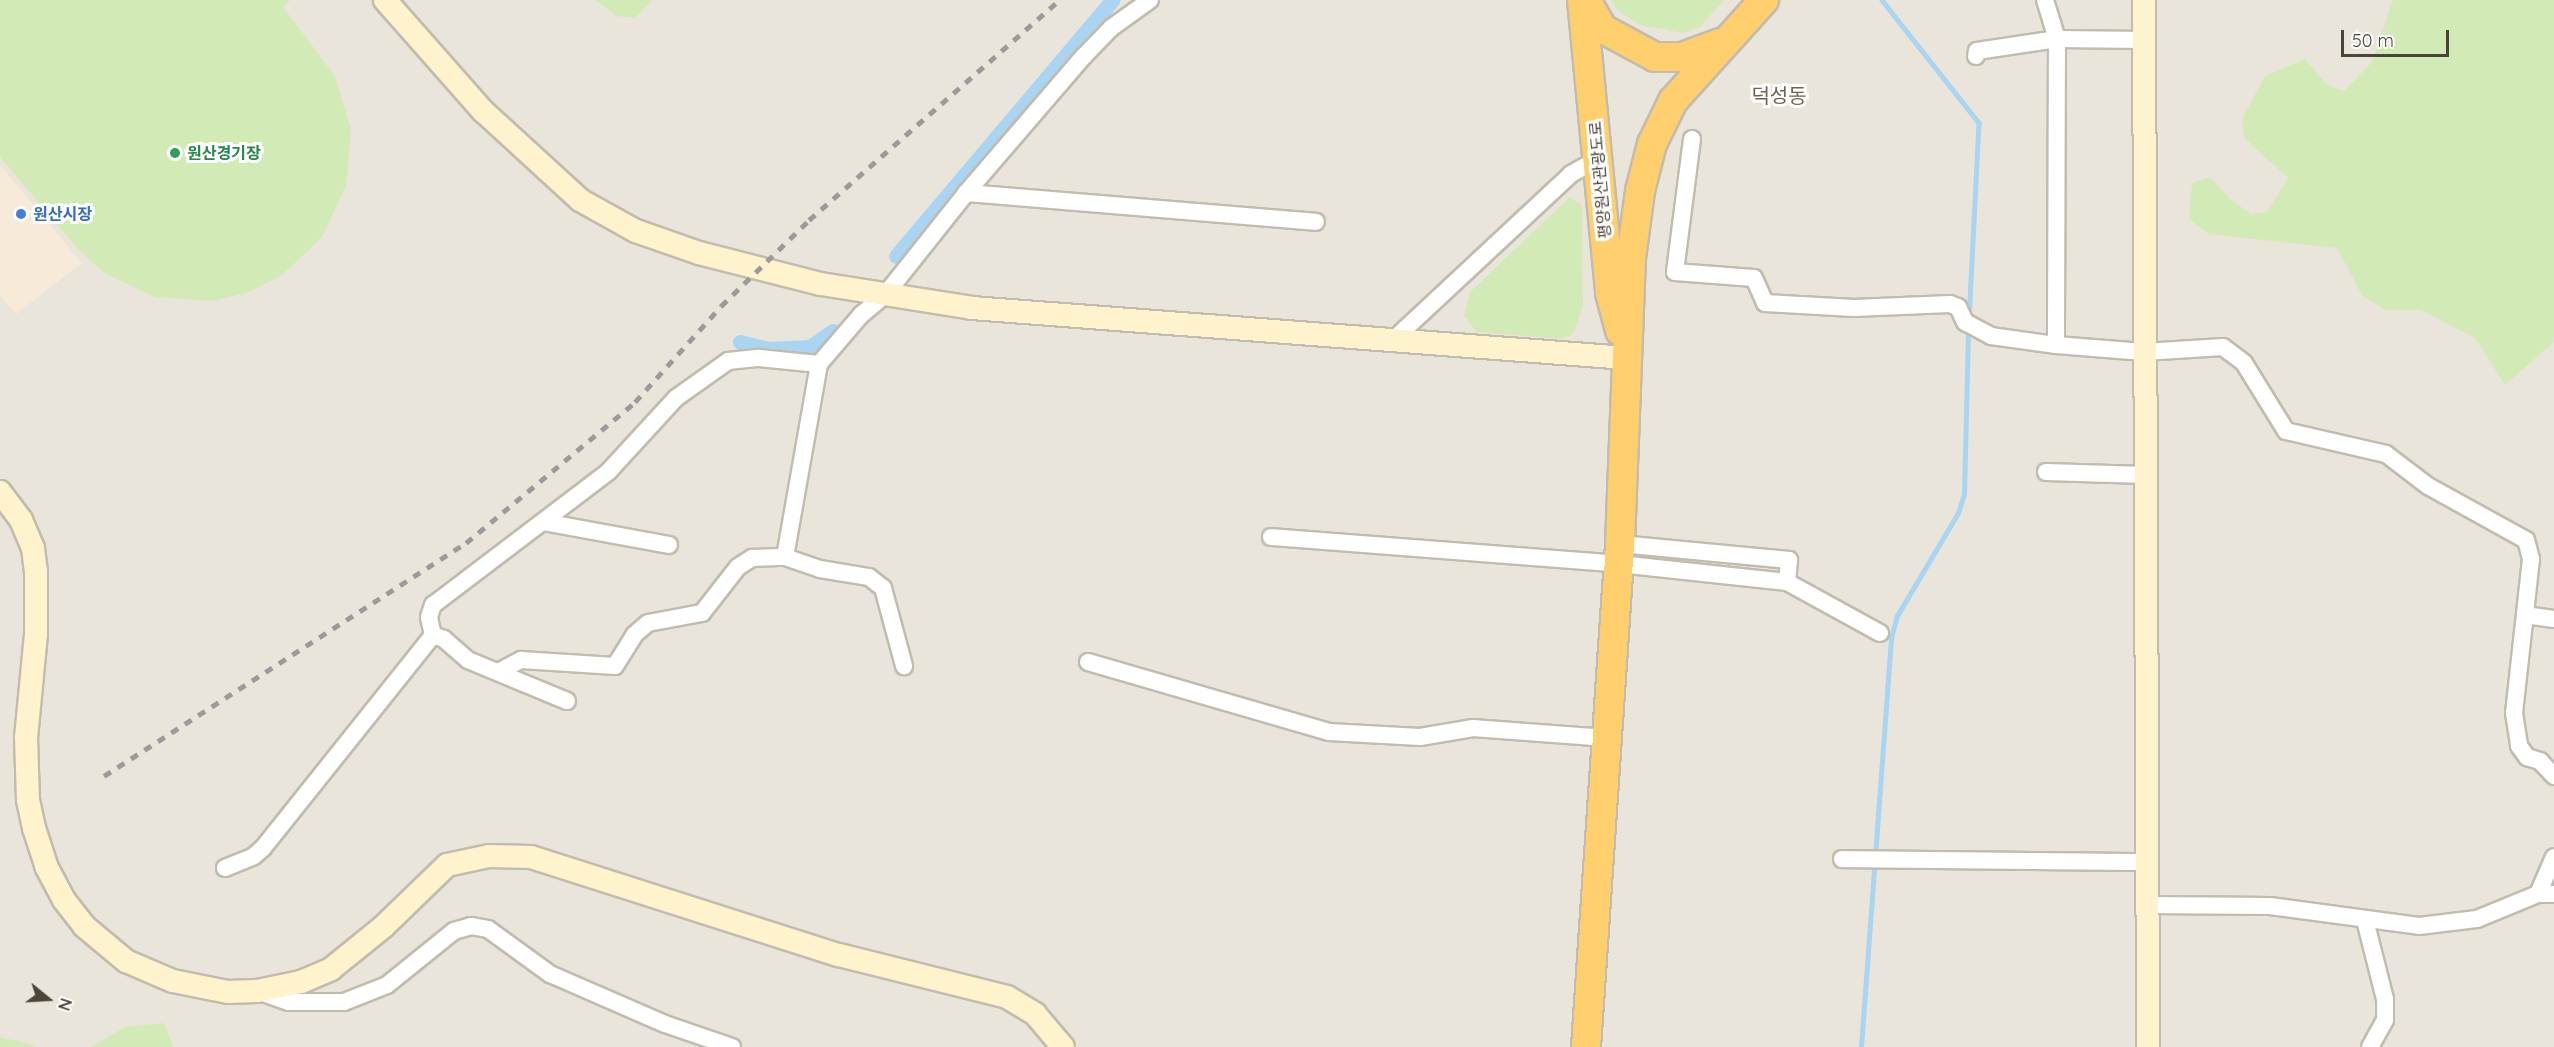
<!DOCTYPE html>
<html>
<head>
<meta charset="utf-8">
<style>
	body { margin:0 }
	#map { position:relative; width:2554px; height:1047px; overflow:hidden; background:#f6f3ec; font-family:Quicksand,"Noto Sans KR",sans-serif }
	div>[style] { position:absolute }
	.residential>* { inset:0; background:#eae5da; transform-origin:0 0 }
	.commercial>* { inset:0; background:#f7ead8 }
	.green>* { inset:0; background:#d2eab5 }
	.stream>* { height:4.5px; margin:-2.25px; padding:0 2.25px; transform-origin:2.25px; border-radius:2.25px; background:#a9d4f2 }
	.canal>* { height:15px; margin:-7.5px; padding:0 7.5px; transform-origin:7.5px; border-radius:7.5px; background:#a9d4f2 }
	.roads { filter:drop-shadow(2px 0 #c2bbae) drop-shadow(-2px 0 #c2bbae) drop-shadow(0 2px #c2bbae) drop-shadow(0 -2px #c2bbae) }
	.street>* { height:16px; margin:-8px; padding:0 8px; transform-origin:8px; border-radius:8px; background:#fff }
	.secondary>* { height:22px; margin:-11px; padding:0 11px; transform-origin:11px; border-radius:11px; background:#fff3cd }
	.highway>* { height:28px; margin:-14px; padding:0 14px; transform-origin:14px; border-radius:14px; background:#ffcf6e }
	.rail>* { height:4.5px; margin-top:-2.25px; transform-origin:0; background:repeating-linear-gradient(90deg,#9a9a9a 0 8px,transparent 0 16px) }
	.dots>* { width:16px; height:16px; translate:-50% -50%; box-sizing:border-box; border:3px solid #fff; border-radius:50% }
	span { translate:-50% -50%; white-space:nowrap; text-align:center; line-height:1.15; -webkit-text-stroke:6px #fff; paint-order:stroke }
	.leisure-label { font-size:16px; color:#27864d; font-weight:700 }
	.left { translate:0 -50%; text-align:left }
	.street-label { font-size:16px; color:#4b4439 }
	.shop-label { font-size:16px; color:#366cbe; font-weight:700 }
	.quarter-label { font-size:20px; color:#6e6250 }
	.north { position:absolute; left:18px; top:969px; width:60px; height:60px; -webkit-text-stroke:4px #fff; paint-order:stroke; rotate:108deg; font-size:16px; font-weight:700; line-height:24px; text-align:center; color:#4b4439 }
	.north::after { content:''; display:block; margin:auto; width:21px; height:27px; background:#4b4439; clip-path:polygon(50% 0,100% 100%,50% 72%,0 100%) }
	.scale { position:absolute; left:2341px; top:30px; width:108px; height:27px; box-sizing:border-box; border:3px solid #4b4439; border-top:0; padding-left:8px; font-size:18px; line-height:21px; white-space:nowrap; color:#4b4439; -webkit-text-stroke:4px #fff; paint-order:stroke }
</style>
</head>
<body>
<div id="map">
	<div class="residential">
		<div style="left:0;top:0;width:2554px;height:1047px"></div>
	</div>
	<div class="commercial">
		<div style="clip-path:polygon(0 165px,82px 263px,16px 314px,0 295px)"></div>
	</div>
	<div class="green">
		<div style="clip-path:polygon(0 0,290px 0,283px 7px,335px 76px,351px 130px,346px 186px,322px 237px,281px 276px,247px 293px,211px 301px,155px 297px,104px 273px,76px 247px,0 157px)"></div>
		<div style="clip-path:polygon(596px 0,653px 0,635px 18px,616px 16px)"></div>
		<div style="clip-path:polygon(1611px 0,1724px 0,1700px 27px,1684px 33px,1639px 25px,1616px 9px)"></div>
		<div style="clip-path:polygon(2393px 0,2554px 0,2554px 342px,2505px 385px,2475px 338px,2421px 310px,2385px 310px,2362px 295px,2337px 248px,2209px 234px,2189px 219px,2192px 183px,2210px 177px,2230px 199px,2251px 214px,2267px 212px,2288px 178px,2244px 138px,2242px 119px,2265px 76px,2305px 59px,2326px 84px,2344px 91px,2372px 62px)"></div>
		<div style="clip-path:polygon(1570px 197px,1582px 205px,1583px 306px,1573px 334px,1562px 339px,1477px 332px,1464px 316px,1470px 292px)"></div>
		<div style="clip-path:polygon(164px 1023px,173px 1047px,91px 1047px,125px 1027px)"></div>
		<div style="clip-path:polygon(0 1037px,30px 1044px,34px 1047px,0 1047px)"></div>
	</div>
	<div class="stream">
		<div style="left:1882px;top:0;width:157px;rotate:51.7deg"></div>
		<div style="left:1979px;top:123px;width:195px;rotate:92.9deg"></div>
		<div style="left:1861px;top:1047px;width:410px;rotate:-85.8deg"></div>
		<div style="left:1891px;top:638px;width:23px;rotate:-75deg"></div>
		<div style="left:1897px;top:616px;width:120px;rotate:-59.4deg"></div>
		<div style="left:1958px;top:513px;width:19px;rotate:-72deg"></div>
		<div style="left:1964px;top:495px;width:166px;rotate:-88.6deg"></div>
	</div>
	<div class="canal">
		<div style="left:896px;top:256px;width:335px;rotate:-49.8deg"></div>
		<div style="left:740px;top:342px;width:29px;rotate:14deg"></div>
		<div style="left:768px;top:349px;width:42px;rotate:-2.7deg"></div>
		<div style="left:810px;top:347px;width:28px;rotate:-35deg"></div>
	</div>
	<div class="roads">
		<div class="street">
			<div style="left:2045px;top:0;width:41px;rotate:72.9deg"></div>
			<div style="left:2057px;top:39px;width:306px;rotate:90.2deg"></div>
			<div style="left:1976px;top:56px;width:5px;rotate:-79deg"></div>
			<div style="left:1977px;top:51px;width:81px;rotate:-8.5deg"></div>
			<div style="left:2057px;top:39px;width:87px;rotate:0.7deg"></div>
			<div style="left:1692px;top:139px;width:134px;rotate:97.3deg"></div>
			<div style="left:1675px;top:272px;width:79px;rotate:4.3deg"></div>
			<div style="left:1754px;top:278px;width:27px;rotate:66deg"></div>
			<div style="left:1765px;top:303px;width:89px;rotate:3.2deg"></div>
			<div style="left:1854px;top:308px;width:96px;rotate:-2.4deg"></div>
			<div style="left:1950px;top:304px;width:9px;rotate:21deg"></div>
			<div style="left:1958px;top:307px;width:17px;rotate:65deg"></div>
			<div style="left:1965px;top:322px;width:30px;rotate:28deg"></div>
			<div style="left:1991px;top:336px;width:66px;rotate:7.9deg"></div>
			<div style="left:2056px;top:345px;width:88px;rotate:4.5deg"></div>
			<div style="left:2144px;top:352px;width:79px;rotate:-3.6deg"></div>
			<div style="left:2223px;top:347px;width:26px;rotate:37deg"></div>
			<div style="left:2244px;top:363px;width:80px;rotate:58.3deg"></div>
			<div style="left:2286px;top:431px;width:103px;rotate:13deg"></div>
			<div style="left:2386px;top:454px;width:53px;rotate:37.3deg"></div>
			<div style="left:2428px;top:486px;width:112px;rotate:28.9deg"></div>
			<div style="left:2526px;top:540px;width:20px;rotate:75deg"></div>
			<div style="left:2531px;top:559px;width:155px;rotate:96.3deg"></div>
			<div style="left:2514px;top:713px;width:33px;rotate:81deg"></div>
			<div style="left:2519px;top:746px;width:14px;rotate:54deg"></div>
			<div style="left:2527px;top:757px;width:14px;rotate:17deg"></div>
			<div style="left:2540px;top:761px;width:21px;rotate:47deg"></div>
			<div style="left:966px;top:193px;width:351px;rotate:4.7deg"></div>
			<div style="left:1391px;top:342px;width:246px;rotate:-43deg"></div>
			<div style="left:1571px;top:174px;width:33px;rotate:-29deg"></div>
			<div style="left:2046px;top:472px;width:99px;rotate:1.7deg"></div>
			<div style="left:544px;top:522px;width:127px;rotate:10.4deg"></div>
			<div style="left:1271px;top:537px;width:349px;rotate:4.4deg"></div>
			<div style="left:1619px;top:564px;width:169px;rotate:6.1deg"></div>
			<div style="left:1787px;top:582px;width:106px;rotate:28.7deg"></div>
			<div style="left:1620px;top:544px;width:170px;rotate:5.4deg"></div>
			<div style="left:1789px;top:560px;width:22px;rotate:95deg"></div>
			<div style="left:785px;top:557px;width:196px;rotate:-80deg"></div>
			<div style="left:819px;top:364px;width:65px;rotate:-49.4deg"></div>
			<div style="left:861px;top:315px;width:31px;rotate:-40deg"></div>
			<div style="left:885px;top:295px;width:130px;rotate:-51.5deg"></div>
			<div style="left:966px;top:193px;width:181px;rotate:-49.3deg"></div>
			<div style="left:1084px;top:56px;width:39px;rotate:-46deg"></div>
			<div style="left:1111px;top:28px;width:48px;rotate:-35.7deg"></div>
			<div style="left:2525px;top:615px;width:29px;rotate:8deg"></div>
			<div style="left:1088px;top:662px;width:251px;rotate:16.2deg"></div>
			<div style="left:1329px;top:732px;width:91px;rotate:3.1deg"></div>
			<div style="left:1420px;top:737px;width:54px;rotate:-9.6deg"></div>
			<div style="left:1473px;top:728px;width:134px;rotate:4.3deg"></div>
			<div style="left:500px;top:671px;width:24px;rotate:-28deg"></div>
			<div style="left:521px;top:660px;width:94px;rotate:3.7deg"></div>
			<div style="left:615px;top:666px;width:36px;rotate:-58deg"></div>
			<div style="left:634px;top:635px;width:18px;rotate:-41deg"></div>
			<div style="left:648px;top:623px;width:55px;rotate:-10.5deg"></div>
			<div style="left:702px;top:613px;width:58px;rotate:-52deg"></div>
			<div style="left:738px;top:567px;width:17px;rotate:-33deg"></div>
			<div style="left:752px;top:558px;width:33px;rotate:-2deg"></div>
			<div style="left:785px;top:557px;width:37px;rotate:19deg"></div>
			<div style="left:820px;top:569px;width:50px;rotate:9.3deg"></div>
			<div style="left:869px;top:577px;width:18px;rotate:38deg"></div>
			<div style="left:883px;top:588px;width:81px;rotate:74.9deg"></div>
			<div style="left:567px;top:701px;width:107px;rotate:-157.5deg"></div>
			<div style="left:468px;top:660px;width:32px;rotate:-139deg"></div>
			<div style="left:444px;top:639px;width:12px;rotate:-160deg"></div>
			<div style="left:433px;top:635px;width:18px;rotate:-103deg"></div>
			<div style="left:429px;top:617px;width:13px;rotate:-72deg"></div>
			<div style="left:433px;top:605px;width:220px;rotate:-37.2deg"></div>
			<div style="left:608px;top:472px;width:100px;rotate:-47.4deg"></div>
			<div style="left:676px;top:398px;width:64px;rotate:-35.4deg"></div>
			<div style="left:728px;top:361px;width:31px;rotate:-6deg"></div>
			<div style="left:759px;top:358px;width:60px;rotate:5.7deg"></div>
			<div style="left:1842px;top:859px;width:306px;rotate:0.6deg"></div>
			<div style="left:225px;top:868px;width:31px;rotate:-22deg"></div>
			<div style="left:254px;top:856px;width:12px;rotate:-42deg"></div>
			<div style="left:263px;top:848px;width:273px;rotate:-51.4deg"></div>
			<div style="left:2538px;top:894px;width:40px;rotate:-66.6deg"></div>
			<div style="left:2148px;top:905px;width:122px;rotate:0.5deg"></div>
			<div style="left:2270px;top:906px;width:150px;rotate:7.6deg"></div>
			<div style="left:2419px;top:926px;width:58px;rotate:-6.9deg"></div>
			<div style="left:2477px;top:919px;width:66px;rotate:-22.3deg"></div>
			<div style="left:2538px;top:894px;width:16px"></div>
			<div style="left:2365px;top:920px;width:81px;rotate:75.8deg"></div>
			<div style="left:2385px;top:999px;width:21px;rotate:90deg"></div>
			<div style="left:2385px;top:1020px;width:31px;rotate:119deg"></div>
			<div style="left:257px;top:991px;width:34px;rotate:19deg"></div>
			<div style="left:289px;top:1002px;width:55px"></div>
			<div style="left:344px;top:1002px;width:46px;rotate:-21.6deg"></div>
			<div style="left:387px;top:985px;width:86px;rotate:-38.9deg"></div>
			<div style="left:454px;top:931px;width:18px;rotate:-16deg"></div>
			<div style="left:471px;top:926px;width:17px;rotate:10deg"></div>
			<div style="left:488px;top:929px;width:77px;rotate:36deg"></div>
			<div style="left:550px;top:974px;width:125px;rotate:23.5deg"></div>
			<div style="left:665px;top:1024px;width:71px;rotate:18.9deg"></div>
		</div>
		<div class="secondary">
			<div style="left:385px;top:0;width:148px;rotate:48.6deg"></div>
			<div style="left:483px;top:111px;width:132px;rotate:42.5deg"></div>
			<div style="left:580px;top:200px;width:64px;rotate:29deg"></div>
			<div style="left:636px;top:231px;width:67px;rotate:19.2deg"></div>
			<div style="left:699px;top:253px;width:126px;rotate:14.3deg"></div>
			<div style="left:821px;top:284px;width:153px;rotate:9deg"></div>
			<div style="left:972px;top:308px;width:657px;rotate:4.37deg"></div>
			<div style="left:2144px;top:0;width:1047px;rotate:89.78deg"></div>
			<div style="left:0;top:492px;width:35px;rotate:53deg"></div>
			<div style="left:21px;top:520px;width:30px;rotate:67deg"></div>
			<div style="left:33px;top:548px;width:23px;rotate:83deg"></div>
			<div style="left:36px;top:571px;width:63px;rotate:90deg"></div>
			<div style="left:36px;top:634px;width:103px;rotate:95.5deg"></div>
			<div style="left:26px;top:737px;width:63px;rotate:88.2deg"></div>
			<div style="left:28px;top:800px;width:29px;rotate:78deg"></div>
			<div style="left:34px;top:828px;width:40px;rotate:72deg"></div>
			<div style="left:46px;top:866px;width:38px;rotate:62deg"></div>
			<div style="left:64px;top:900px;width:33px;rotate:52deg"></div>
			<div style="left:84px;top:926px;width:55px;rotate:39.8deg"></div>
			<div style="left:126px;top:961px;width:51px;rotate:23.1deg"></div>
			<div style="left:173px;top:981px;width:56px;rotate:11.3deg"></div>
			<div style="left:228px;top:992px;width:29px;rotate:-2deg"></div>
			<div style="left:257px;top:991px;width:45px;rotate:-11.6deg"></div>
			<div style="left:301px;top:982px;width:33px;rotate:-23deg"></div>
			<div style="left:331px;top:969px;width:67px;rotate:-38.9deg"></div>
			<div style="left:383px;top:927px;width:89px;rotate:-44.1deg"></div>
			<div style="left:447px;top:865px;width:43px;rotate:-12.1deg"></div>
			<div style="left:489px;top:856px;width:42px;rotate:1.4deg"></div>
			<div style="left:531px;top:857px;width:323px;rotate:17.7deg"></div>
			<div style="left:839px;top:955px;width:173px;rotate:14deg"></div>
			<div style="left:1007px;top:997px;width:33px;rotate:31deg"></div>
			<div style="left:1035px;top:1014px;width:43px;rotate:49.7deg"></div>
		</div>
		<div class="highway">
			<div style="left:1582px;top:0;width:294px;rotate:84.5deg"></div>
			<div style="left:1610px;top:293px;width:39px;rotate:75deg"></div>
			<div style="left:1586px;top:0;width:34px;rotate:60deg"></div>
			<div style="left:1603px;top:29px;width:59px;rotate:28.3deg"></div>
			<div style="left:1655px;top:57px;width:27px"></div>
			<div style="left:1682px;top:57px;width:40px;rotate:-20.2deg"></div>
			<div style="left:1586px;top:1047px;width:504px;rotate:-86.13deg"></div>
			<div style="left:1620px;top:544px;width:286px;rotate:-87.8deg"></div>
			<div style="left:1631px;top:258px;width:68px;rotate:-82.3deg"></div>
			<div style="left:1640px;top:191px;width:49px;rotate:-75.7deg"></div>
			<div style="left:1652px;top:144px;width:48px;rotate:-64deg"></div>
			<div style="left:1673px;top:101px;width:136px;rotate:-48deg"></div>
		</div>
	</div>
	<div class="rail">
		<div style="left:104px;top:776px;width:431px;rotate:-32.8deg"></div>
		<div style="left:466px;top:543px;width:220px;rotate:-39.8deg"></div>
		<div style="left:635px;top:402px;width:129px;rotate:-48.1deg"></div>
		<div style="left:721px;top:306px;width:123px;rotate:-44.3deg"></div>
		<div style="left:809px;top:220px;width:333px;rotate:-41.3deg"></div>
	</div>
	<div class="dots">
		<div style="left:175px;top:153px;background:#2e9e5b"></div>
		<div style="left:21px;top:214px;background:#3f7fe0"></div>
	</div>
	<div class="leisure-label">
		<span class="left" style="left:187px;top:153px">원산경기장</span>
	</div>
	<div class="street-label">
		<span style="left:1600px;top:180px;rotate:-95deg">평양원산관광도로</span>
	</div>
	<div class="shop-label">
		<span class="left" style="left:33px;top:214px">원산시장</span>
	</div>
	<div class="quarter-label">
		<span style="left:1779px;top:95px">덕성동</span>
	</div>
	<div class="north">N</div>
	<div class="scale">50 m</div>
</div>
</body>
</html>
